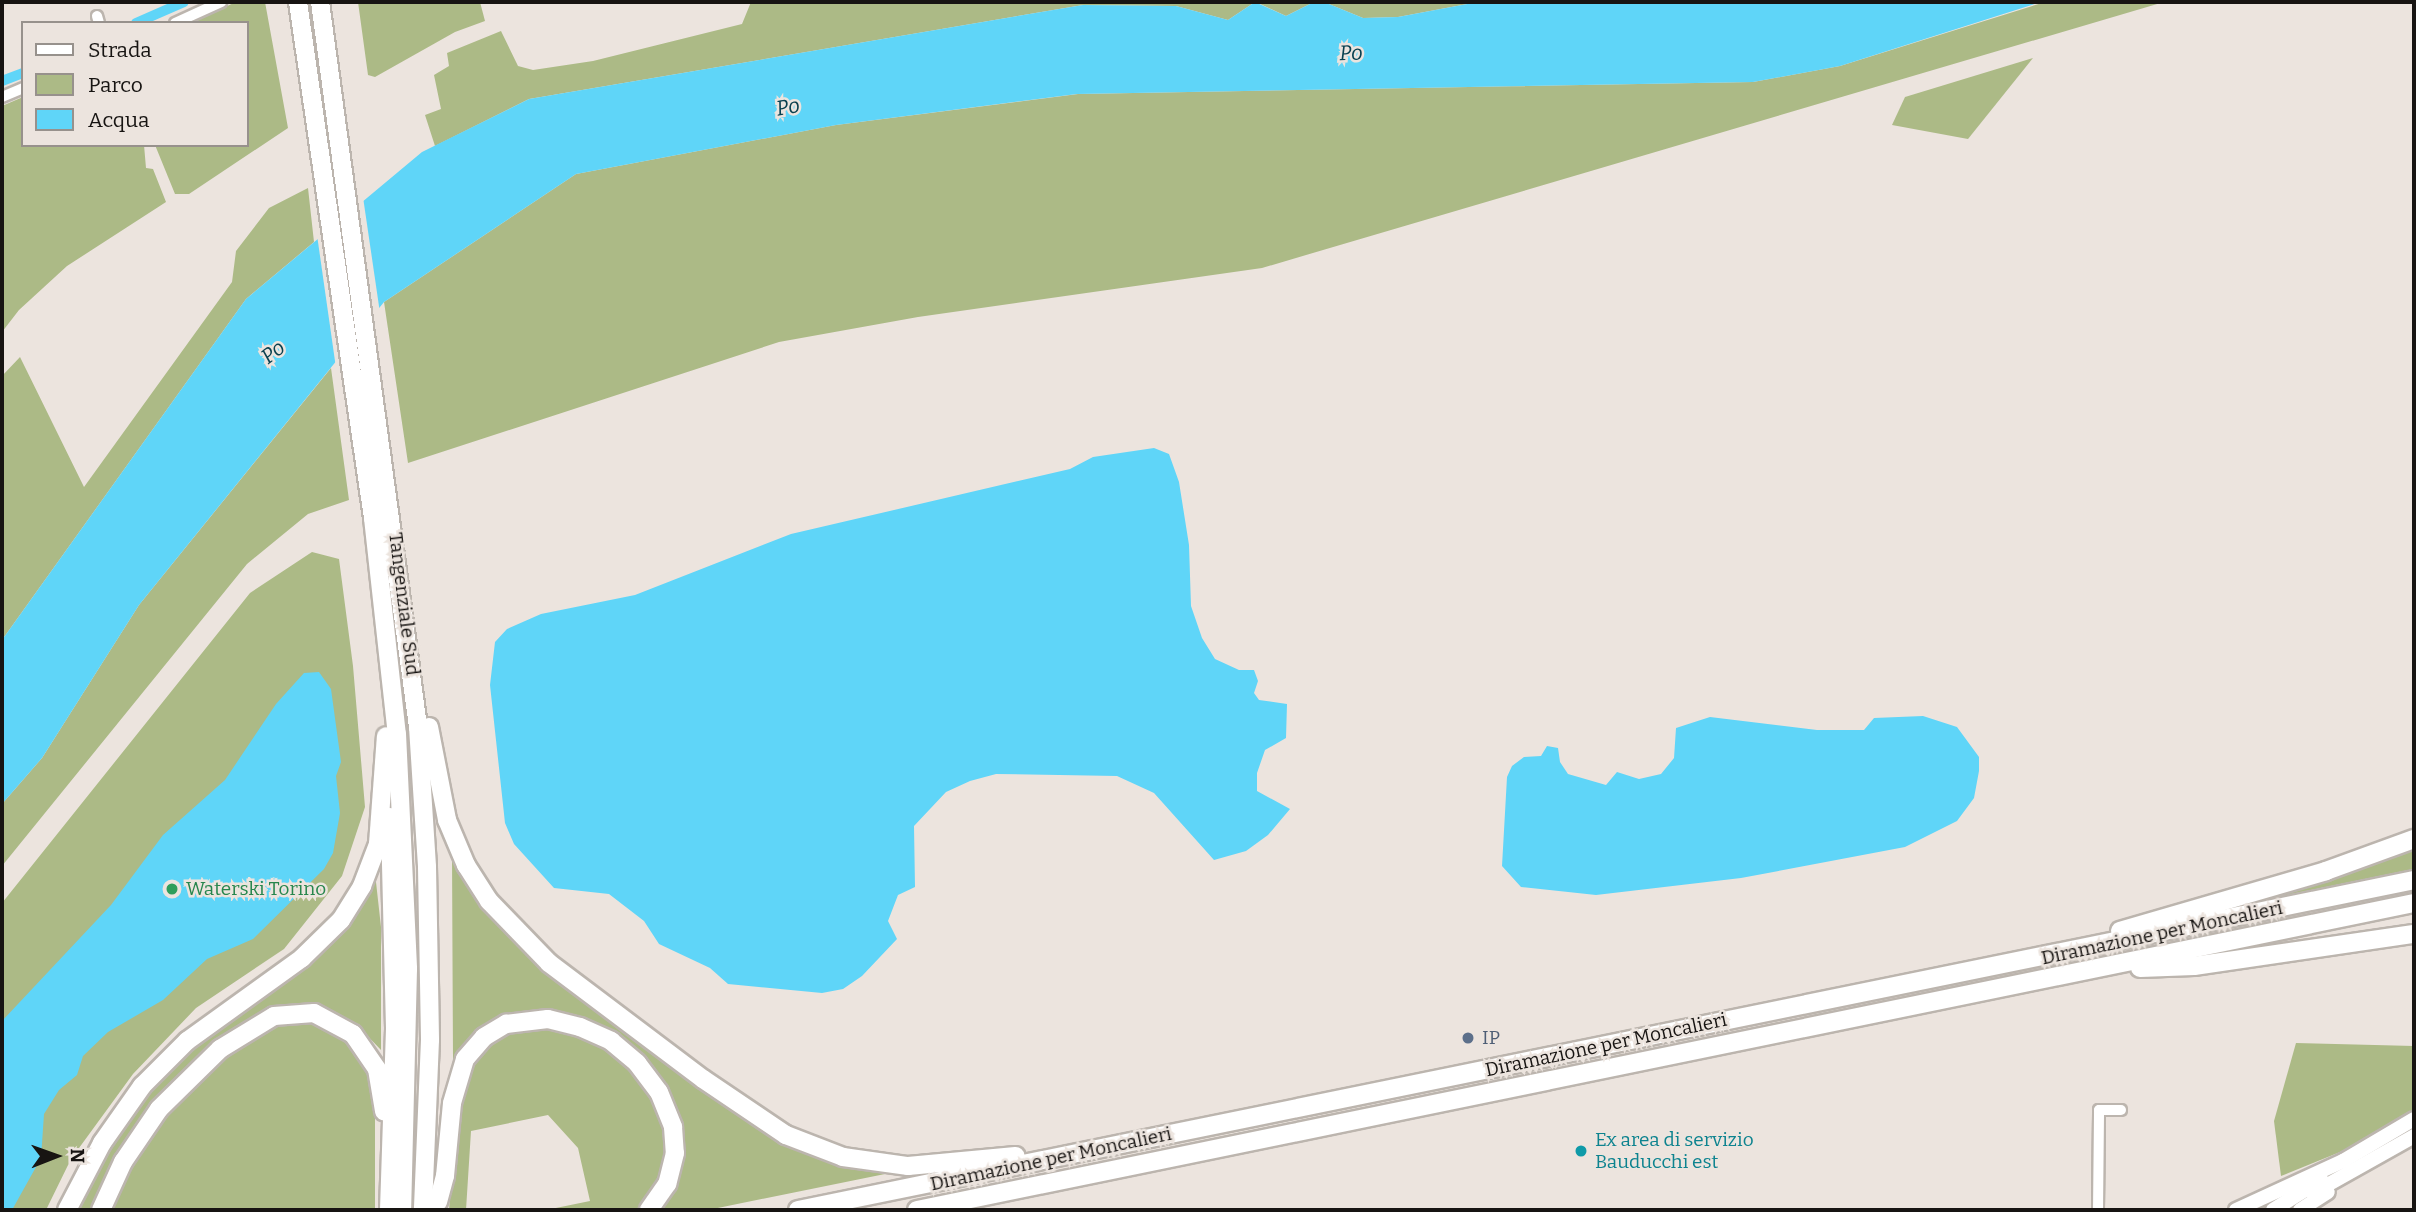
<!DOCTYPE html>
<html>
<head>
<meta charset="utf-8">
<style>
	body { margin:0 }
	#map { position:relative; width:2416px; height:1212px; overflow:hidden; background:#ece4de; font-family:Bitter,serif }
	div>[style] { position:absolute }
	.green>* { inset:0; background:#acba86 }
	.water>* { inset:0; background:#5fd5f8 }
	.pier>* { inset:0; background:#ece4de }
	.canal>* { height:10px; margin:-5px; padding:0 5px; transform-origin:5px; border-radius:5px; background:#5fd5f8 }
	.roads { filter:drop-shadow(2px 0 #bcb5ae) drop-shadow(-2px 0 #bcb5ae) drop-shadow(0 2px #bcb5ae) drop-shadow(0 -2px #bcb5ae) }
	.minor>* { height:10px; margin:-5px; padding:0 5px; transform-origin:5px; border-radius:5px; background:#fff }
	.primary>* { height:14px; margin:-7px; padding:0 7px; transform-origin:7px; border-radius:7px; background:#fff }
	.motorway>* { height:18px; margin:-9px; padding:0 9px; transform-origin:9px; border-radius:9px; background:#fff }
	.dots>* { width:19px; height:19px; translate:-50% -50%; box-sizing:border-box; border:4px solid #ece4de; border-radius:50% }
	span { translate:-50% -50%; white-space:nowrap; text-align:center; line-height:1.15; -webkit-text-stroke:5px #ece4de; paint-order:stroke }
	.street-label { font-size:19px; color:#171412 }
	.leisure-label { font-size:19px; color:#27864d }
	.left { translate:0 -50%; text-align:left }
	.service-label { font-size:19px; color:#4e5e75 }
	.culture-label { font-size:19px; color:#0d838f }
	.water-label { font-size:21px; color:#09404f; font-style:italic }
	.frame { position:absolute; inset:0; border:4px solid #171412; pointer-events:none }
	.legend { position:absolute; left:21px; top:21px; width:228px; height:126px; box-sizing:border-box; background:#ece4de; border:2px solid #97918c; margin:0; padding:9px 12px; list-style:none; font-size:21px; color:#171412 }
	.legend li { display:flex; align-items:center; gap:14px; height:35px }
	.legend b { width:35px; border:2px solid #97918c }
	.north { position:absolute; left:21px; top:1121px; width:70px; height:70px; -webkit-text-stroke:5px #ece4de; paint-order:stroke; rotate:89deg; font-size:19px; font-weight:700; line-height:28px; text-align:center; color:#171412 }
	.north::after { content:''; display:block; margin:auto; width:24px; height:32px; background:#171412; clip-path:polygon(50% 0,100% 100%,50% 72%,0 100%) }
</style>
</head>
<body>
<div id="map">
	<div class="green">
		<div style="clip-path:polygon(236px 2px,265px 2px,288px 128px,189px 194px,175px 194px,155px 145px,247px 145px,247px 23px,190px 23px)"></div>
		<div style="clip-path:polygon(358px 2px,480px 2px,485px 21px,455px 32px,375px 77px,368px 75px)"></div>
		<div style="clip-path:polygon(751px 2px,1255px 2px,1228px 20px,1176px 6px,1083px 5px,529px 99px,435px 146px,425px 115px,441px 109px,434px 75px,449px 66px,447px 53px,501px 31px,518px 66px,533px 70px,593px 61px,742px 24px)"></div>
		<div style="clip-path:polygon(1256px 2px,1314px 2px,1286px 16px)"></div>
		<div style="clip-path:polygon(1324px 2px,1478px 2px,1398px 17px,1363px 18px)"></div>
		<div style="clip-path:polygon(2045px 2px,2164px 2px,1262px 268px,918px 317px,779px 342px,408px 463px,384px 302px,576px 174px,836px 125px,1078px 94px,1753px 82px,1840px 66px)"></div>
		<div style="clip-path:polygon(2033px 58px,1968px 139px,1892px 125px,1905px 97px)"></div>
		<div style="clip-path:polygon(23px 97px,23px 145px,144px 145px,146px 168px,153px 169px,166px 202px,67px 266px,19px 310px,2px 332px,2px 106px)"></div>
		<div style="clip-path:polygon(308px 188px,314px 242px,246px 299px,2px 640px,2px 376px,20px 357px,84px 487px,232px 282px,236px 251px,269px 208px)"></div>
		<div style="clip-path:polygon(331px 368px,349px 500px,308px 514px,247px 564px,2px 866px,2px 804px,42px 758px,139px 605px)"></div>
		<div style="clip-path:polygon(312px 552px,339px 559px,353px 666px,365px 807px,342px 876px,284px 949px,196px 1008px,133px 1074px,71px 1159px,46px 1210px,2px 1210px,2px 903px,250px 593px)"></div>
		<div style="clip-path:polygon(2414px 848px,2414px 869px,2263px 900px,2412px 849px)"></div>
		<div style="clip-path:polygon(452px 854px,480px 901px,532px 957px,718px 1099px,771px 1135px,885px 1174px,708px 1210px,660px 1210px,677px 1185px,682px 1161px,674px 1107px,580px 1019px,535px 1011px,508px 1015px,481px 1029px,453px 1061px)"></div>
		<div style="clip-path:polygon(375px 873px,381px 927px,381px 1050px,356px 1024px,312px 1005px,285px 1005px,250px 1019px,204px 1054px,94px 1210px,76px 1210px,105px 1152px,146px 1093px,185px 1053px,316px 959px,339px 933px)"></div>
		<div style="clip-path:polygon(284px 1020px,319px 1023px,353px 1044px,368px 1065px,375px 1088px,375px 1210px,110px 1210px,129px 1170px,173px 1106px,210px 1069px)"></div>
		<div style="clip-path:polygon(550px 1027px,611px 1050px,645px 1084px,667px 1127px,666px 1168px,649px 1199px,637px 1210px,546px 1210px,590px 1201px,578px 1148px,548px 1115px,471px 1131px,466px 1210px,449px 1210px,455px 1129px,469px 1066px,482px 1050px,512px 1030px)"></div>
		<div style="clip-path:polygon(2296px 1043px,2414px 1046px,2414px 1112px,2345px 1150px,2281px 1176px,2274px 1121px)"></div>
	</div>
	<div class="water">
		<div style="clip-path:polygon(1255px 2px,1286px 16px,1314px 2px,1324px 2px,1363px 18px,1398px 17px,1478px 2px,2041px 2px,1840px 66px,1753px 82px,1077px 94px,836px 125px,576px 174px,384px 302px,139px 605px,42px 758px,2px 804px,2px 640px,246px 299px,422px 152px,529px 99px,1083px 5px,1176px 6px,1228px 20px)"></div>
		<div style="clip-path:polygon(1154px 448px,1169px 454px,1179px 482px,1189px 545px,1191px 606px,1202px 638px,1215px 659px,1239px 670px,1254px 670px,1258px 681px,1254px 693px,1259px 700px,1287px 704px,1286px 738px,1265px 750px,1257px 773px,1257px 791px,1290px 809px,1268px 835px,1246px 851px,1214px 860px,1154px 793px,1117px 776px,996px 774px,970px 781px,946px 792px,914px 826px,915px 887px,898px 895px,888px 921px,897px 939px,862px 976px,843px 989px,822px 993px,728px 984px,710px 968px,659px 944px,644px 921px,609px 894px,554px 888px,514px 844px,505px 823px,490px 685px,495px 642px,507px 629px,541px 614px,635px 595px,791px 534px,1070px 469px,1093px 457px)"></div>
		<div style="clip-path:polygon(319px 672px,331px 689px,341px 762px,336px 776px,340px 813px,333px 853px,324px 869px,253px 939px,207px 959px,163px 1000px,108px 1032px,83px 1056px,77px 1075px,59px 1090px,44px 1114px,41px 1158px,12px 1210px,2px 1210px,2px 1021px,111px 905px,163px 835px,225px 780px,276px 704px,304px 673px)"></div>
		<div style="clip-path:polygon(1923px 716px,1957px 727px,1979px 757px,1979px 771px,1974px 798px,1957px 821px,1905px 847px,1741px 878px,1596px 895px,1521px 887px,1502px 866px,1507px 777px,1512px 766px,1524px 757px,1541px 756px,1547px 746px,1558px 748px,1560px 762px,1568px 774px,1606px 785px,1617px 772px,1639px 779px,1661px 774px,1674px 758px,1676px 728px,1710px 717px,1817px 730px,1864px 730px,1874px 718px)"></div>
	</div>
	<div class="pier">
		<div style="clip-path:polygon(363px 197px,380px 313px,336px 368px,317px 235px)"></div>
	</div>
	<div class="canal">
		<div style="left:136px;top:23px;width:52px;rotate:-23.6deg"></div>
		<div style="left:2px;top:81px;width:22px;rotate:-21deg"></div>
	</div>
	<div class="roads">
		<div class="minor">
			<div style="left:97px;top:16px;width:7px;rotate:74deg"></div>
			<div style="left:175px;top:23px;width:51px;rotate:-24.5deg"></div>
			<div style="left:2px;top:97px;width:23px;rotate:-23deg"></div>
			<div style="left:2098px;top:1210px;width:100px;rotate:-89.4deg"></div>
			<div style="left:2099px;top:1110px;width:22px"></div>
		</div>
		<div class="primary">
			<div style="left:2313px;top:1193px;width:116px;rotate:-29.4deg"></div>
			<div style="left:2236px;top:1210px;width:118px;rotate:-24.6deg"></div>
			<div style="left:2343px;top:1161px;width:82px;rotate:-30.6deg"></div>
			<div style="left:2273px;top:1210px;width:57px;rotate:-32deg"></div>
			<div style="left:2300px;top:1210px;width:33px;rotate:-33deg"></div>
		</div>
		<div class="motorway">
			<div style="left:298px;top:2px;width:521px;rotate:81.73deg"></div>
			<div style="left:373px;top:518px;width:217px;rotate:83.7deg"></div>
			<div style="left:397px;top:734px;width:235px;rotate:87.3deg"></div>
			<div style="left:408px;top:969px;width:241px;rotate:91.4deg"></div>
			<div style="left:320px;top:2px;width:732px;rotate:82.3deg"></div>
			<div style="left:418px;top:727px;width:140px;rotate:86.3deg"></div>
			<div style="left:427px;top:867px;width:173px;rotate:89deg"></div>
			<div style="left:430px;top:1040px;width:170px;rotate:92.4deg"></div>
			<div style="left:429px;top:727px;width:95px;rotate:79deg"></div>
			<div style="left:447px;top:820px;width:49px;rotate:67.1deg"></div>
			<div style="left:466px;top:865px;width:43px;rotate:57.4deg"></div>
			<div style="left:489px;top:901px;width:86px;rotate:45.9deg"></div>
			<div style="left:549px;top:963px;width:193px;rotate:37deg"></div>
			<div style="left:703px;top:1079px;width:100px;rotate:34deg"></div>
			<div style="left:786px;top:1135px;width:61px;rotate:21.1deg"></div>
			<div style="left:843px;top:1157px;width:66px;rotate:7.9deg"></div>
			<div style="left:908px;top:1166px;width:108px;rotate:-5.3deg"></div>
			<div style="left:2120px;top:931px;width:215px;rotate:-16.2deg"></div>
			<div style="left:2326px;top:871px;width:94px;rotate:-20deg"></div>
			<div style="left:2140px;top:968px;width:54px;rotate:-2.1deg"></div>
			<div style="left:2194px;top:966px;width:222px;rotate:-8.3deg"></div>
			<div style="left:438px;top:1202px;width:27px;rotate:-75deg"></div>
			<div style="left:445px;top:1176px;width:73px;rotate:-84.5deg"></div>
			<div style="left:452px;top:1103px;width:46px;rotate:-73.5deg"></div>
			<div style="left:465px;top:1059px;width:29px;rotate:-49deg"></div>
			<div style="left:484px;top:1037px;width:26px;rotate:-31deg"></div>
			<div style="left:506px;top:1024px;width:42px;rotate:-6.8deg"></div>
			<div style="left:548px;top:1019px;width:33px;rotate:14deg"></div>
			<div style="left:580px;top:1027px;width:34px;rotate:24deg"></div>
			<div style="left:611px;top:1041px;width:34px;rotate:40deg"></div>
			<div style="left:637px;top:1063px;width:36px;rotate:53deg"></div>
			<div style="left:659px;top:1092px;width:38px;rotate:68deg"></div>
			<div style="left:673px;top:1127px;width:26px;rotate:86deg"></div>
			<div style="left:675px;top:1153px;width:32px;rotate:104deg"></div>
			<div style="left:667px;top:1184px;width:32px;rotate:125deg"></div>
			<div style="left:67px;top:1210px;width:76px;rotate:-62.4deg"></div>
			<div style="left:102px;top:1143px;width:70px;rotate:-54.9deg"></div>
			<div style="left:142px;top:1086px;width:64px;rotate:-45deg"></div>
			<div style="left:187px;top:1041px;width:142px;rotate:-35.8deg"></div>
			<div style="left:302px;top:958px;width:54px;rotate:-44.3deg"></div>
			<div style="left:341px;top:920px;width:40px;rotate:-58deg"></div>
			<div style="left:362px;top:886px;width:45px;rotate:-69.1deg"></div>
			<div style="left:378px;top:844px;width:108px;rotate:-85.8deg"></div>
			<div style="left:101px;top:1210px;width:53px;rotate:-65.4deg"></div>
			<div style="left:123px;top:1162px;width:64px;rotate:-55.8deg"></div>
			<div style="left:159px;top:1109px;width:86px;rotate:-44.5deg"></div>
			<div style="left:220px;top:1049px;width:63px;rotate:-31.4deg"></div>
			<div style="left:274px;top:1016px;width:40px;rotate:-4.3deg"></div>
			<div style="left:314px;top:1013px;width:44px;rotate:28.3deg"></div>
			<div style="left:353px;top:1034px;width:42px;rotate:55.6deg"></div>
			<div style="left:377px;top:1069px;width:43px;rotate:80.5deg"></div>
			<div style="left:389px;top:1210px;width:182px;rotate:-88.1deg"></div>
			<div style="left:395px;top:1028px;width:211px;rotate:-91.4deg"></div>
			<div style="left:798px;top:1210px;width:1649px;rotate:-11.54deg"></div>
			<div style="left:917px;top:1210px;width:1528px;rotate:-11.59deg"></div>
		</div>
	</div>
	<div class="dots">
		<div style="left:172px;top:889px;background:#2e9e5b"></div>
		<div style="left:1468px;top:1038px;background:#5c6f8a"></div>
		<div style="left:1581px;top:1151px;background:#0f9aa8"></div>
	</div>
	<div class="street-label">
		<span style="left:404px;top:604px;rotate:83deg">Tangenziale Sud</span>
		<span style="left:2162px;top:933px;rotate:-12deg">Diramazione per Moncalieri</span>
		<span style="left:1606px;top:1045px;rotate:-12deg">Diramazione per Moncalieri</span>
		<span style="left:1051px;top:1159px;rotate:-12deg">Diramazione per Moncalieri</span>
	</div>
	<div class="leisure-label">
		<span class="left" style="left:186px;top:889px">Waterski Torino</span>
	</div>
	<div class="service-label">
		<span class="left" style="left:1482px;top:1038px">IP</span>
	</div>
	<div class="culture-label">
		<span class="left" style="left:1595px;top:1151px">Ex area di servizio<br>Bauducchi est</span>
	</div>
	<div class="water-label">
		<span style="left:1351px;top:53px;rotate:-2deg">Po</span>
		<span style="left:788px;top:107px;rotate:-10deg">Po</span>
		<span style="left:273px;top:352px;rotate:-38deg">Po</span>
	</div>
	<div class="frame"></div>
	<ul class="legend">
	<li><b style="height:9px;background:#fff"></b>Strada</li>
	<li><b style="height:19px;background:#acba86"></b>Parco</li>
	<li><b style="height:19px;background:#5fd5f8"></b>Acqua</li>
	</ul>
	<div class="north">N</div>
</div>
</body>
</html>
